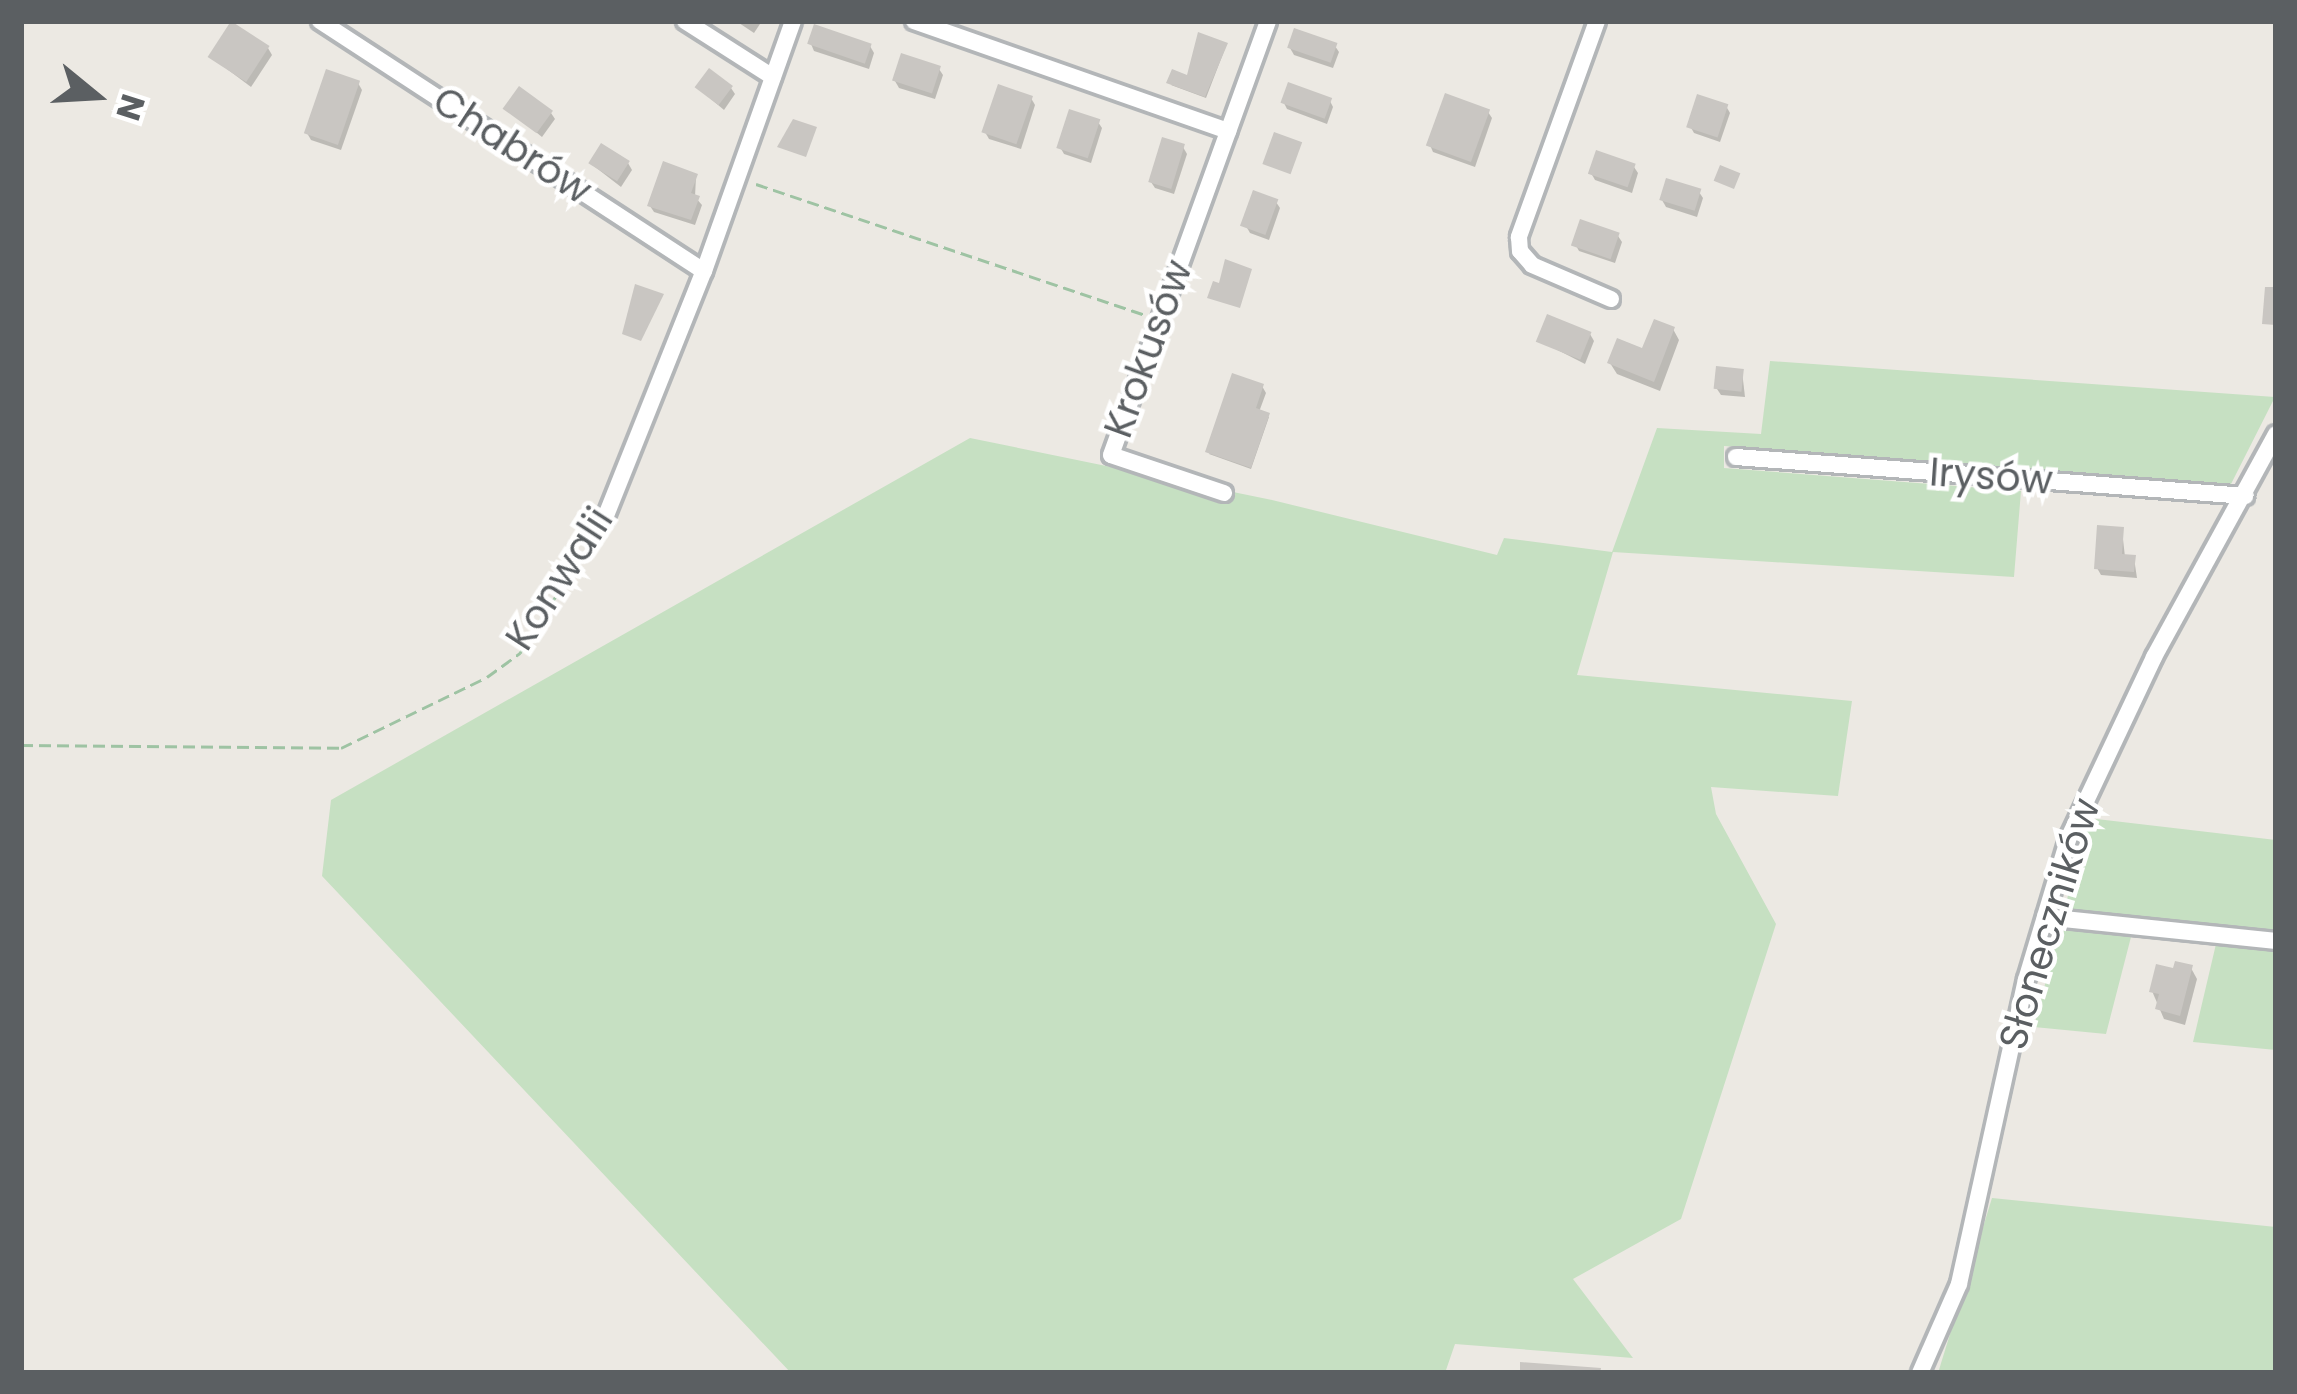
<!DOCTYPE html>
<html>
<head>
<meta charset="utf-8">
<style>
	body { margin:0 }
	#map { position:relative; width:2297px; height:1394px; overflow:hidden; background:#ece9e3; font-family:Poppins,sans-serif }
	div>[style] { position:absolute }
	.green>* { inset:0; background:#c6e0c2 }
	.shadow>* { inset:0; background:#0003 }
	.building>* { inset:0; background:#c9c6c2; transform-origin:0 0 }
	.path>* { height:3px; margin-top:-1.5px; transform-origin:0; background:repeating-linear-gradient(90deg,#9ec3a3 0 12px,transparent 0 18px) }
	.roads { filter:drop-shadow(3px 0 #b3b6b8) drop-shadow(-3px 0 #b3b6b8) drop-shadow(0 3px #b3b6b8) drop-shadow(0 -3px #b3b6b8) }
	.street>* { height:16px; margin:-8px; padding:0 8px; transform-origin:8px; border-radius:8px; background:#fff }
	span { translate:-50% -50%; white-space:nowrap; text-align:center; line-height:1.15; -webkit-text-stroke:9px #fff; paint-order:stroke }
	.street-label { font-size:39px; color:#5b5f62 }
	.frame { position:absolute; inset:0; border:24px solid #5b5f62; pointer-events:none }
	.north { position:absolute; left:36px; top:36px; width:120px; height:120px; -webkit-text-stroke:9px #fff; paint-order:stroke; rotate:108deg; font-size:33px; font-weight:700; line-height:48px; text-align:center; color:#5b5f62 }
	.north::after { content:''; display:block; margin:auto; width:42px; height:54px; background:#5b5f62; clip-path:polygon(50% 0,100% 100%,50% 72%,0 100%) }
</style>
</head>
<body>
<div id="map">
	<div class="green">
		<div style="clip-path:polygon(1770px 361px,2275px 397px,2231px 484px,1724px 446px,1724px 468px,2021px 491px,2014px 577px,1613px 552px,1577px 675px,1852px 701px,1838px 796px,1711px 787px,1716px 814px,1776px 924px,1681px 1219px,1573px 1279px,1633px 1358px,1455px 1344px,1445px 1373px,791px 1373px,322px 876px,331px 800px,970px 438px,1272px 500px,1497px 555px,1504px 538px,1612px 552px,1657px 428px,1761px 434px)"></div>
		<div style="clip-path:polygon(2088px 818px,2276px 840px,2276px 1050px,2193px 1042px,2216px 944px,2131px 937px,2106px 1034px,2034px 1027px)"></div>
		<div style="clip-path:polygon(1992px 1198px,2276px 1227px,2276px 1373px,1938px 1373px)"></div>
	</div>
	<div class="shadow">
		<div style="clip-path:polygon(736px 21px,762px 21px,754px 33px)"></div>
		<div style="clip-path:polygon(811px 44px,870px 46px,874px 53px,869px 69px,814px 51px)"></div>
		<div style="clip-path:polygon(1226px 46px,1206px 98px,1171px 85px,1189px 78px)"></div>
		<div style="clip-path:polygon(1335px 46px,1339px 52px,1333px 68px,1294px 55px,1290px 48px)"></div>
		<div style="clip-path:polygon(268px 48px,272px 55px,251px 87px,211px 57px)"></div>
		<div style="clip-path:polygon(939px 69px,943px 75px,935px 99px,899px 88px,895px 81px)"></div>
		<div style="clip-path:polygon(358px 83px,362px 90px,341px 150px,311px 140px,307px 133px)"></div>
		<div style="clip-path:polygon(698px 88px,731px 88px,735px 94px,724px 110px)"></div>
		<div style="clip-path:polygon(1031px 98px,1035px 105px,1021px 149px,989px 139px,985px 132px)"></div>
		<div style="clip-path:polygon(1330px 101px,1333px 107px,1327px 124px,1287px 109px,1284px 103px)"></div>
		<div style="clip-path:polygon(1726px 106px,1730px 113px,1720px 142px,1694px 133px,1690px 126px)"></div>
		<div style="clip-path:polygon(506px 108px,551px 113px,555px 119px,542px 137px)"></div>
		<div style="clip-path:polygon(1488px 112px,1492px 118px,1475px 167px,1433px 152px,1430px 145px)"></div>
		<div style="clip-path:polygon(1098px 122px,1102px 128px,1091px 163px,1064px 154px,1060px 147px)"></div>
		<div style="clip-path:polygon(1183px 147px,1187px 154px,1174px 194px,1155px 188px,1151px 182px)"></div>
		<div style="clip-path:polygon(590px 163px,628px 163px,632px 170px,621px 187px)"></div>
		<div style="clip-path:polygon(1634px 167px,1638px 173px,1632px 193px,1595px 180px,1591px 173px)"></div>
		<div style="clip-path:polygon(696px 177px,695px 197px,702px 205px,695px 225px,654px 212px,650px 206px)"></div>
		<div style="clip-path:polygon(1699px 192px,1703px 198px,1697px 217px,1666px 207px,1662px 200px)"></div>
		<div style="clip-path:polygon(1276px 202px,1280px 208px,1269px 240px,1250px 233px,1246px 226px)"></div>
		<div style="clip-path:polygon(1618px 236px,1622px 242px,1615px 263px,1579px 251px,1575px 244px)"></div>
		<div style="clip-path:polygon(1673px 329px,1679px 340px,1660px 391px,1617px 374px,1610px 363px,1644px 352px)"></div>
		<div style="clip-path:polygon(1590px 334px,1594px 341px,1585px 364px,1540px 341px)"></div>
		<div style="clip-path:polygon(1742px 371px,1745px 397px,1721px 395px,1717px 389px)"></div>
		<div style="clip-path:polygon(1262px 386px,1266px 393px,1259px 412px,1269px 417px,1251px 469px,1209px 454px)"></div>
		<div style="clip-path:polygon(2122px 530px,2125px 557px,2134px 558px,2137px 578px,2101px 575px,2097px 568px)"></div>
		<div style="clip-path:polygon(2191px 968px,2197px 979px,2185px 1025px,2164px 1019px,2152px 991px,2175px 972px)"></div>
	</div>
	<div class="building">
		<div style="left:231px;top:21px;width:46px;height:43px;rotate:33deg"></div>
		<div style="left:814px;top:24px;width:61px;height:21px;rotate:19deg"></div>
		<div style="left:1294px;top:28px;width:46px;height:21px;rotate:19deg"></div>
		<div style="clip-path:polygon(1198px 32px,1228px 43px,1205px 97px,1166px 83px,1172px 69px,1187px 75px)"></div>
		<div style="left:901px;top:53px;width:42px;height:29px;rotate:18deg"></div>
		<div style="left:709px;top:68px;width:30px;height:24px;rotate:37deg"></div>
		<div style="left:326px;top:69px;width:36px;height:68px;rotate:19deg"></div>
		<div style="left:1288px;top:82px;width:47px;height:22px;rotate:20deg"></div>
		<div style="left:998px;top:84px;width:37px;height:51px;rotate:19deg"></div>
		<div style="left:519px;top:86px;width:42px;height:28px;rotate:36deg"></div>
		<div style="left:1445px;top:93px;width:48px;height:56px;rotate:20deg"></div>
		<div style="left:1697px;top:94px;width:33px;height:35px;rotate:18deg"></div>
		<div style="left:1069px;top:109px;width:33px;height:41px;rotate:18deg"></div>
		<div style="clip-path:polygon(793px 119px,817px 127px,806px 157px,777px 147px)"></div>
		<div style="left:1274px;top:132px;width:30px;height:34px;rotate:20deg"></div>
		<div style="left:1162px;top:137px;width:24px;height:47px;rotate:17deg"></div>
		<div style="left:601px;top:143px;width:34px;height:24px;rotate:32deg"></div>
		<div style="left:1596px;top:150px;width:42px;height:25px;rotate:19deg"></div>
		<div style="clip-path:polygon(663px 161px,698px 174px,691px 193px,700px 196px,691px 220px,647px 206px)"></div>
		<div style="left:1720px;top:165px;width:22px;height:17px;rotate:22deg"></div>
		<div style="left:1666px;top:178px;width:37px;height:23px;rotate:17deg"></div>
		<div style="left:1253px;top:190px;width:27px;height:38px;rotate:20deg"></div>
		<div style="left:1580px;top:219px;width:42px;height:28px;rotate:19deg"></div>
		<div style="clip-path:polygon(1225px 259px,1252px 269px,1240px 308px,1207px 298px,1213px 281px,1219px 283px)"></div>
		<div style="clip-path:polygon(635px 284px,664px 294px,641px 341px,622px 334px)"></div>
		<div style="clip-path:polygon(2265px 287px,2276px 287px,2276px 325px,2262px 324px)"></div>
		<div style="left:1547px;top:314px;width:48px;height:30px;rotate:22deg"></div>
		<div style="clip-path:polygon(1654px 319px,1675px 327px,1654px 382px,1607px 363px,1617px 338px,1642px 348px)"></div>
		<div style="left:1716px;top:366px;width:28px;height:23px;rotate:6deg"></div>
		<div style="clip-path:polygon(1232px 373px,1264px 384px,1256px 408px,1270px 413px,1251px 468px,1205px 452px)"></div>
		<div style="clip-path:polygon(2097px 525px,2124px 527px,2122px 554px,2136px 555px,2134px 572px,2094px 569px)"></div>
		<div style="clip-path:polygon(2175px 961px,2193px 965px,2180px 1016px,2155px 1009px,2159px 994px,2149px 992px,2156px 964px,2173px 968px)"></div>
		<div style="clip-path:polygon(1520px 1362px,1601px 1368px,1600px 1373px,1520px 1373px)"></div>
	</div>
	<div class="path">
		<div style="left:756px;top:184px;width:410px;rotate:18.6deg"></div>
		<div style="left:21px;top:745px;width:320px;rotate:0.5deg"></div>
		<div style="left:341px;top:748px;width:162px;rotate:-25.9deg"></div>
		<div style="left:487px;top:677px;width:41px;rotate:-36deg"></div>
		<div style="left:520px;top:653px;width:141px;rotate:-57.8deg"></div>
	</div>
	<div class="roads">
		<div class="street">
			<div style="left:320px;top:21px;width:458px;rotate:33.1deg"></div>
			<div style="left:685px;top:21px;width:104px;rotate:32.5deg"></div>
			<div style="left:914px;top:21px;width:333px;rotate:19.3deg"></div>
			<div style="left:1597px;top:21px;width:230px;rotate:109.9deg"></div>
			<div style="left:1519px;top:237px;width:14px;rotate:86deg"></div>
			<div style="left:1520px;top:251px;width:18px;rotate:49deg"></div>
			<div style="left:1532px;top:265px;width:86px;rotate:23.3deg"></div>
			<div style="left:1736px;top:457px;width:511px;rotate:4.37deg"></div>
			<div style="left:1224px;top:493px;width:119px;rotate:-161.4deg"></div>
			<div style="left:1111px;top:455px;width:462px;rotate:-70.1deg"></div>
			<div style="left:605px;top:518px;width:266px;rotate:-68.2deg"></div>
			<div style="left:704px;top:271px;width:265px;rotate:-70.4deg"></div>
			<div style="left:2045px;top:917px;width:232px;rotate:5.9deg"></div>
			<div style="left:1920px;top:1373px;width:97px;rotate:-66.3deg"></div>
			<div style="left:1959px;top:1284px;width:311px;rotate:-77.6deg"></div>
			<div style="left:2026px;top:980px;width:149px;rotate:-73.3deg"></div>
			<div style="left:2069px;top:837px;width:199px;rotate:-64.7deg"></div>
			<div style="left:2154px;top:657px;width:254px;rotate:-61.3deg"></div>
		</div>
	</div>
	<div class="street-label">
		<span style="left:512px;top:146px;rotate:33deg">Chabrów</span>
		<span style="left:1149px;top:349px;rotate:-70deg">Krokusów</span>
		<span style="left:1991px;top:477px;rotate:4deg">Irysów</span>
		<span style="left:560px;top:579px;rotate:-57deg">Konwalii</span>
		<span style="left:2050px;top:924px;rotate:-73deg">Słoneczników</span>
	</div>
	<div class="frame"></div>
	<div class="north">N</div>
</div>
</body>
</html>
